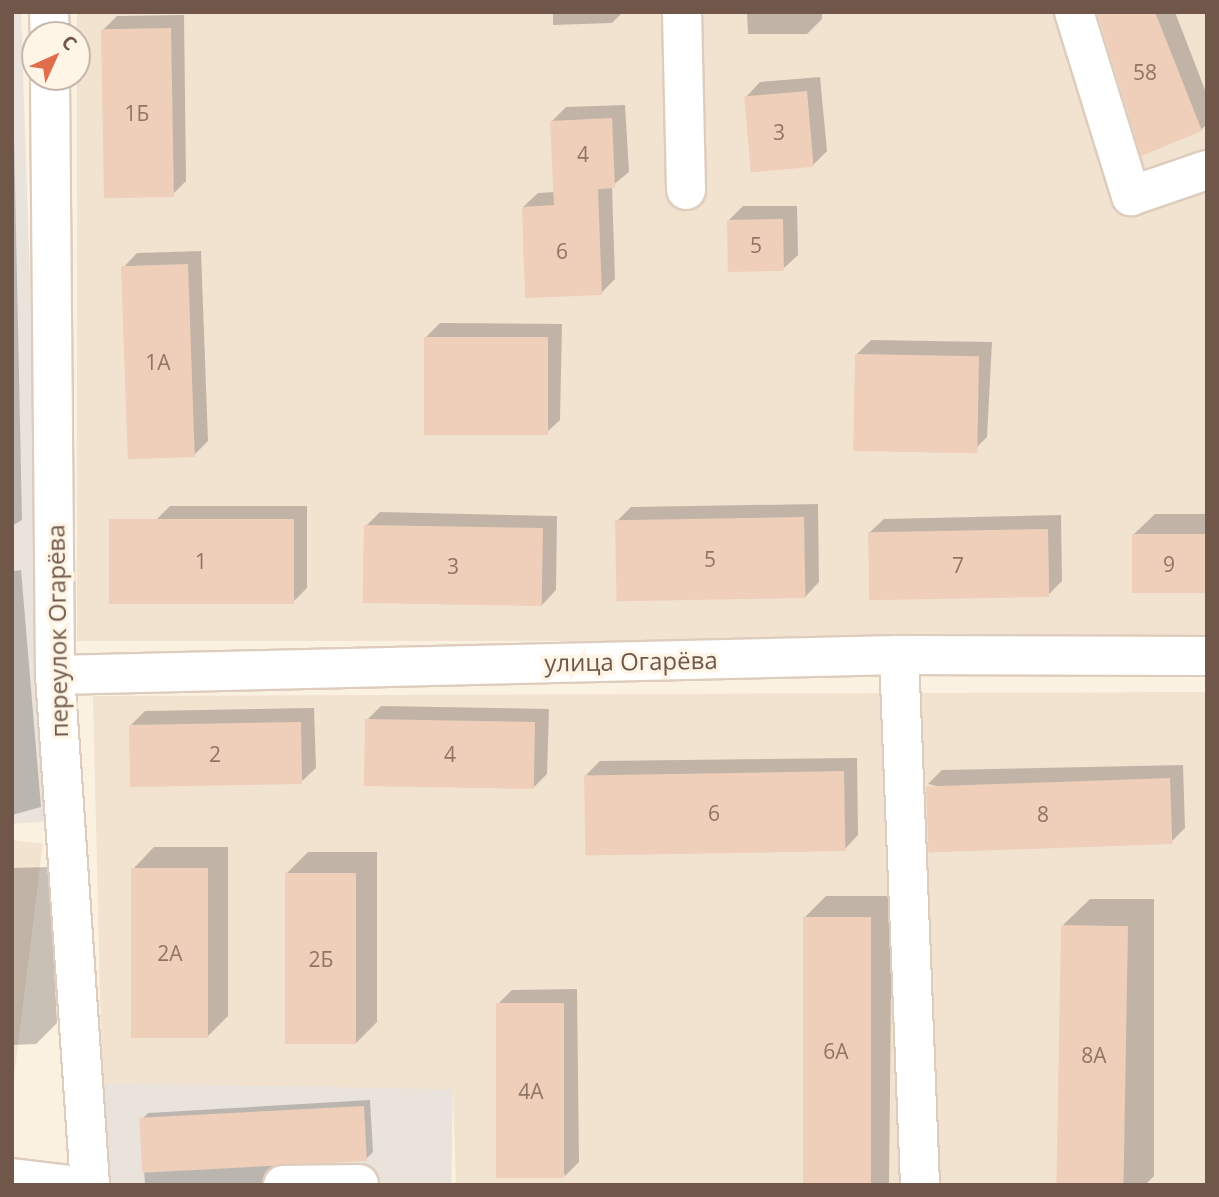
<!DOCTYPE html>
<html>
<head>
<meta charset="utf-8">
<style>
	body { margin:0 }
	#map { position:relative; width:1219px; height:1197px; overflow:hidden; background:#fbf1e1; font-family:"Open Sans",sans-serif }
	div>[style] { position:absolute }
	.residential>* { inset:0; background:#f2e2d0; transform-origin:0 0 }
	.industrial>* { inset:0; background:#eae3dc; transform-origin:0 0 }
	.shadow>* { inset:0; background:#0003 }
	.building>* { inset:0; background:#efcfba; transform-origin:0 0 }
	.roads { filter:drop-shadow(2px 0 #decdbd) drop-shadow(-2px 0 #decdbd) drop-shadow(0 2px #decdbd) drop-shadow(0 -2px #decdbd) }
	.minor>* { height:38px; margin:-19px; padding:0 19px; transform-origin:19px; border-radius:19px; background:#fff }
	span { translate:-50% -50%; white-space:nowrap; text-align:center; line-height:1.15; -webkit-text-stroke:7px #fef5e7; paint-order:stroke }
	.number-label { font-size:21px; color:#907565 }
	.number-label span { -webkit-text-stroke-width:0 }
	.street-label { font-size:24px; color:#705749 }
	.frame { position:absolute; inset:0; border:14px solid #705749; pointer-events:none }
	.north { position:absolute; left:21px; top:21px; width:70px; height:70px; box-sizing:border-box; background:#fef5e7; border:2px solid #c5b6a8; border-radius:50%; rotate:45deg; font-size:19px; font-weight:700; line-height:28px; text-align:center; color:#705749 }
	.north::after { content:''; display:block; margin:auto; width:24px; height:32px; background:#e06d4b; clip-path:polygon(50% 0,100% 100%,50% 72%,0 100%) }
</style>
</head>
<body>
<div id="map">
	<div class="residential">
		<div style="left:77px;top:12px;width:1130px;height:629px"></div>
		<div style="clip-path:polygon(1207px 692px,1207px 1185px,456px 1185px,453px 1091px,102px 1083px,93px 696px)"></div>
		<div style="left:12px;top:840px;width:31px;height:314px;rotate:7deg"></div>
	</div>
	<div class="industrial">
		<div style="clip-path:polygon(12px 12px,21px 12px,48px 821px,12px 824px)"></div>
		<div style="left:102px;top:1083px;width:351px;height:102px;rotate:1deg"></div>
	</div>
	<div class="shadow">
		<div style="clip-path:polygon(553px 12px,623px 12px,612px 23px,553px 25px)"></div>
		<div style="clip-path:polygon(747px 12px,822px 12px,822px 19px,807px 34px,748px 34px)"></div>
		<div style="clip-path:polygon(1099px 12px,1175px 12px,1207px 95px,1207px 124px,1201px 130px)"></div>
		<div style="clip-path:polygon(184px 15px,186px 181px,172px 195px,103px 30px,117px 16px)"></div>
		<div style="clip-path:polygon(12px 38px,22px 520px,12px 526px)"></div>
		<div style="clip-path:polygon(820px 77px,827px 151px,813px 165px,746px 97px,760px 82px)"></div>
		<div style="clip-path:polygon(625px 105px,629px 172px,612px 186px,615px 279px,601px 293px,523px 207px,538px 193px,555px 192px,552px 121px,566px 107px)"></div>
		<div style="clip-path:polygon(743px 206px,797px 206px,798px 255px,783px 269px,729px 220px)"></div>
		<div style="clip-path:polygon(201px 251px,208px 441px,194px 455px,123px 268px,137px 253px)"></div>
		<div style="clip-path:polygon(440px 323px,562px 324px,560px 420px,545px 434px,426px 337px)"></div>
		<div style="clip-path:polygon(871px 340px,992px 342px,987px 437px,973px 451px,856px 355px)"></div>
		<div style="clip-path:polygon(818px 504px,819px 582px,805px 597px,617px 521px,631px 507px)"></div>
		<div style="clip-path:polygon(170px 506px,307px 506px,307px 588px,293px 602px,156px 520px)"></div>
		<div style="clip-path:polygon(380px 512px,557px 516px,556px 590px,542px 605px,366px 526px)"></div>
		<div style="clip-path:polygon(1155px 514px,1207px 514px,1207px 591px,1133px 535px)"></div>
		<div style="clip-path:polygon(1061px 515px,1062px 581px,1048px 595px,869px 533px,884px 519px)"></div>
		<div style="clip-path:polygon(21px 570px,41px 807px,12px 815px,12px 571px)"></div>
		<div style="clip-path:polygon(381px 706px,549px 709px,547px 774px,533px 788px,367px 720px)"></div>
		<div style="clip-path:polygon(314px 708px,316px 768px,301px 782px,131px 725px,145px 711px)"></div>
		<div style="clip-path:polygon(857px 758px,858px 835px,844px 850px,586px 775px,600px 761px)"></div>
		<div style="clip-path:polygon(1183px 765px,1185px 828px,1171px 842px,928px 784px,942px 770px)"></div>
		<div style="clip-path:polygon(154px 847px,228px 847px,228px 1016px,207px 1037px,133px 869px)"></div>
		<div style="clip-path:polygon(308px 852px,377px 852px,377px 1022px,356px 1043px,287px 873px)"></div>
		<div style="clip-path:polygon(49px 867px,57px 1023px,36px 1044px,12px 1045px,12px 868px)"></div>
		<div style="clip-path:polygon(826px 896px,892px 896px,889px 1185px,804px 1185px,805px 917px)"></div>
		<div style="clip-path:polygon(1090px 899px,1154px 899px,1154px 1176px,1145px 1185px,1062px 1185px,1062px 926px)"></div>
		<div style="clip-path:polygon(577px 989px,579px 1162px,565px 1176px,498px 1004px,512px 990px)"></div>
		<div style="clip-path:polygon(370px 1100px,373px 1152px,366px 1159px,274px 1164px,267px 1177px,272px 1185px,145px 1185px,141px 1120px,148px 1113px)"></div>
	</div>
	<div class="building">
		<div style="clip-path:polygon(1097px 12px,1155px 12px,1202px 131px,1141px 156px)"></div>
		<div style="left:171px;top:28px;width:169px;height:70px;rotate:89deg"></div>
		<div style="left:807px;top:91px;width:76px;height:63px;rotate:85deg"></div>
		<div style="clip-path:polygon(612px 118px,615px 188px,598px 189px,602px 295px,525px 298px,522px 207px,554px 205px,550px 121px)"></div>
		<div style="left:783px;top:219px;width:52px;height:56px;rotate:89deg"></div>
		<div style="left:188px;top:264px;width:193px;height:67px;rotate:88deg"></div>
		<div style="left:424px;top:337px;width:124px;height:98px"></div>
		<div style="left:855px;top:354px;width:124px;height:97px;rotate:1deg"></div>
		<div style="left:804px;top:517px;width:81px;height:189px;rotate:89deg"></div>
		<div style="left:109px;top:519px;width:185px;height:85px"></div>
		<div style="left:364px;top:525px;width:179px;height:78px;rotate:1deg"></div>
		<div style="left:1048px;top:529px;width:68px;height:180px;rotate:89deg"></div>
		<div style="left:1132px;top:534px;width:75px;height:59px"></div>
		<div style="left:365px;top:719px;width:170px;height:67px;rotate:1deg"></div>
		<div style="left:301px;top:722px;width:62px;height:172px;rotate:89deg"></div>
		<div style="left:844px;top:771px;width:80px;height:260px;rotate:89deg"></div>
		<div style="left:1170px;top:778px;width:66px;height:244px;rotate:88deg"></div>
		<div style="left:131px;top:868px;width:77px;height:170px"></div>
		<div style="left:285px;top:873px;width:71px;height:171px"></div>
		<div style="left:803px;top:917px;width:68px;height:268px"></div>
		<div style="left:1061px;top:925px;width:67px;height:260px;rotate:1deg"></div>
		<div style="left:496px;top:1003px;width:68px;height:175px"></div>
		<div style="left:364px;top:1106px;width:55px;height:225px;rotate:87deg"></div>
	</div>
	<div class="roads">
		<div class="minor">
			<div style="left:49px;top:12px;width:23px;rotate:88deg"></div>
			<div style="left:682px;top:12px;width:178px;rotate:88.7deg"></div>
			<div style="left:1074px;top:12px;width:193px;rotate:72.8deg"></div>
			<div style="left:1131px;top:196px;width:80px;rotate:-18.9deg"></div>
			<div style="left:50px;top:77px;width:598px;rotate:89.52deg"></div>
			<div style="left:55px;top:675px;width:511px;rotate:86.07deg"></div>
			<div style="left:899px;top:655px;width:530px;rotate:87.73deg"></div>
			<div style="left:55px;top:675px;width:844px;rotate:-1.36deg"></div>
			<div style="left:899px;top:655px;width:308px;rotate:0.2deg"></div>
			<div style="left:12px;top:1178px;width:57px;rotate:7deg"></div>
			<div style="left:283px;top:1185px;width:76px;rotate:-0.8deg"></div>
		</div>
	</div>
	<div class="number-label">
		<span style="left:1145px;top:72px">58</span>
		<span style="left:137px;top:113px">1Б</span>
		<span style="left:779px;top:132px">3</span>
		<span style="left:583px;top:154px">4</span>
		<span style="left:756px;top:245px">5</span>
		<span style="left:562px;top:251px">6</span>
		<span style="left:158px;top:362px">1А</span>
		<span style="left:710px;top:559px">5</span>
		<span style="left:201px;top:561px">1</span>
		<span style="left:1169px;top:564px">9</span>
		<span style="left:958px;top:565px">7</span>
		<span style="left:453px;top:566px">3</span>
		<span style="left:215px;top:754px">2</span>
		<span style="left:450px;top:754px">4</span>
		<span style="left:714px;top:813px">6</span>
		<span style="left:1043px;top:814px">8</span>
		<span style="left:170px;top:953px">2А</span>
		<span style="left:321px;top:959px">2Б</span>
		<span style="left:836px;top:1051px">6А</span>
		<span style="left:1094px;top:1055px">8А</span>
		<span style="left:531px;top:1091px">4А</span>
	</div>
	<div class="street-label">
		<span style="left:57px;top:631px;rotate:-91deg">переулок Огарёва</span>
		<span style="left:631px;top:661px;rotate:-1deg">улица Огарёва</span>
	</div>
	<div class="frame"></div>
	<div class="north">С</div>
</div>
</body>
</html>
